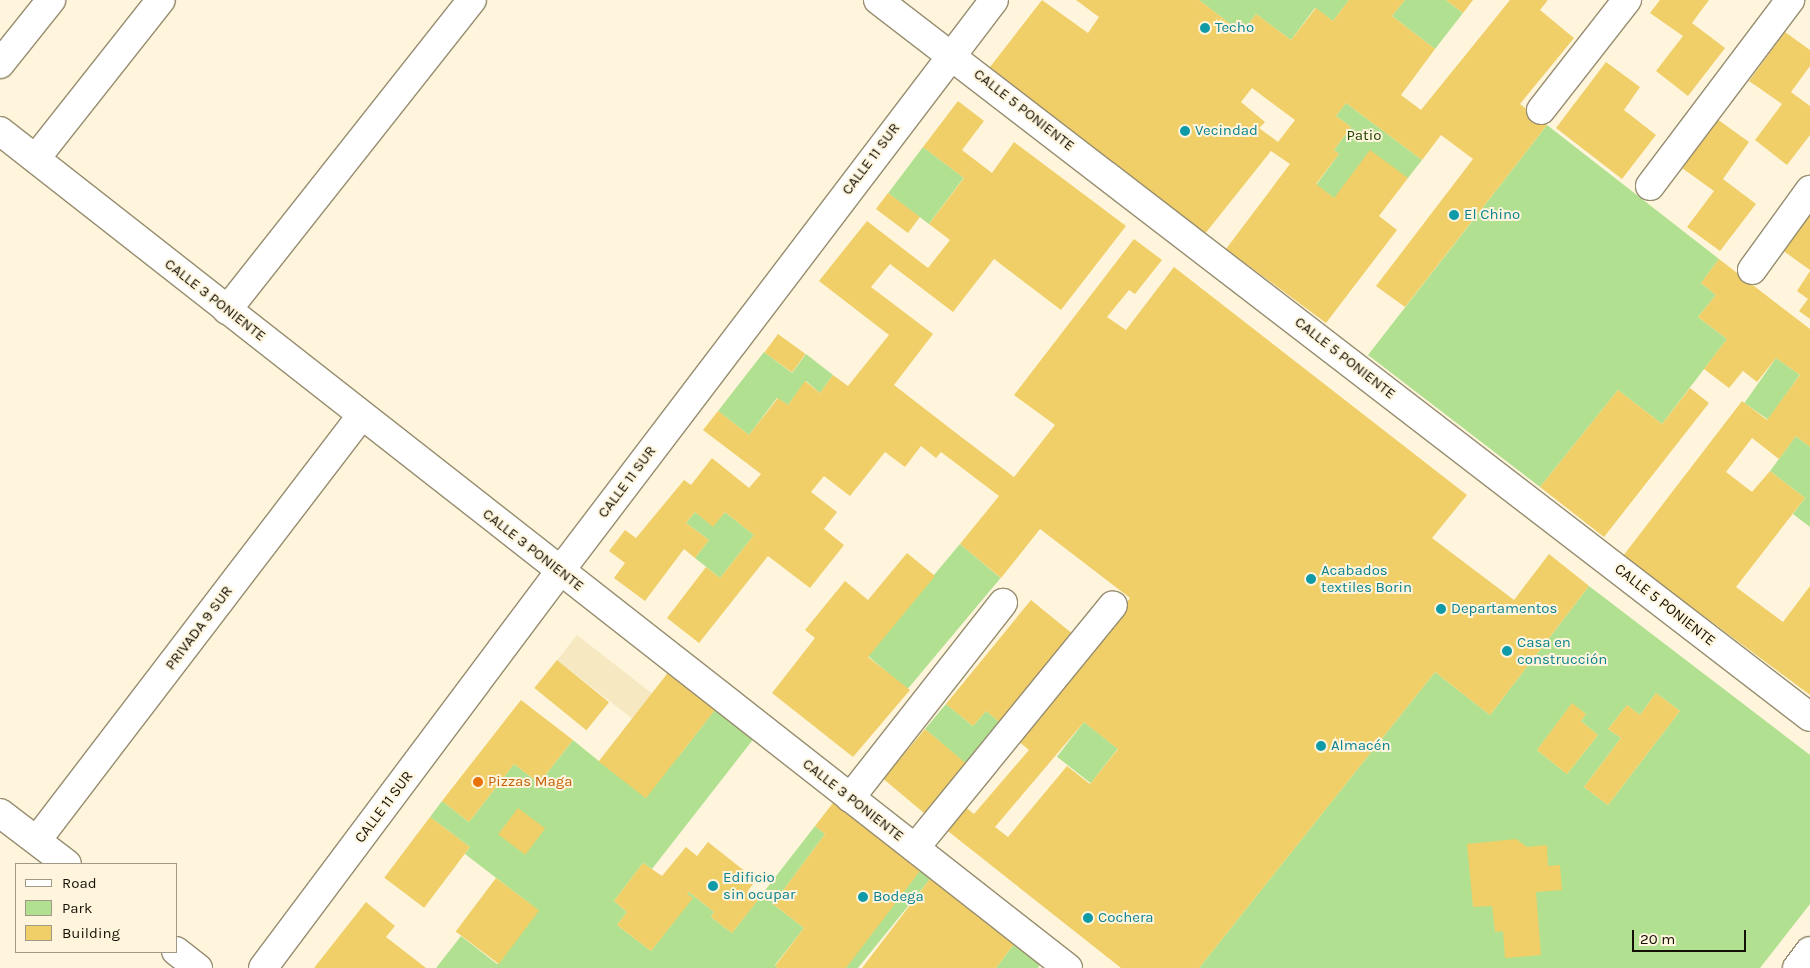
<!DOCTYPE html>
<html>
<head>
<meta charset="utf-8">
<style>
	body { margin:0 }
	#map { position:relative; width:1810px; height:968px; overflow:hidden; background:#fef5dc; font-family:Karla,sans-serif }
	div>[style] { position:absolute }
	.built>* { inset:0; background:#f6e9c2; transform-origin:0 0 }
	.green>* { inset:0; background:#b1e091; transform-origin:0 0 }
	.building>* { inset:0; background:#f0cf68; transform-origin:0 0 }
	.roads { filter:drop-shadow(1px 0 #978d70) drop-shadow(-1px 0 #978d70) drop-shadow(0 1px #978d70) drop-shadow(0 -1px #978d70) }
	.minor>* { height:28px; margin:-14px; padding:0 14px; transform-origin:14px; border-radius:14px; background:#fff }
	.dots>* { width:14px; height:14px; translate:-50% -50%; box-sizing:border-box; border:2px solid #fef5dc; border-radius:50% }
	span { translate:-50% -50%; white-space:nowrap; text-align:center; line-height:1.15; -webkit-text-stroke:4px #fef5dc; paint-order:stroke }
	.culture-label { font-size:15px; color:#0d838f }
	.left { translate:0 -50%; text-align:left }
	.street-label { font-size:15px; color:#141006 }
	.park-label { font-size:15px; color:#224202 }
	.food-label { font-size:15px; color:#c56008 }
	.legend { position:absolute; left:15px; top:863px; width:162px; height:90px; box-sizing:border-box; background:#fef5dc; border:1px solid #a09986; margin:0; padding:6px 9px; list-style:none; font-size:15px; color:#141006 }
	.legend li { display:flex; align-items:center; gap:10px; height:25px }
	.legend b { width:25px; border:1px solid #a09986 }
	.scale { position:absolute; left:1632px; top:930px; width:114px; height:22px; box-sizing:border-box; border:2px solid #141006; border-top:0; padding-left:6px; font-size:15px; line-height:18px; white-space:nowrap; color:#141006; -webkit-text-stroke:4px #fef5dc; paint-order:stroke }
</style>
</head>
<body>
<div id="map">
	<div class="built">
		<div style="left:577px;top:635px;width:96px;height:32px;rotate:38deg"></div>
	</div>
	<div class="green">
		<div style="clip-path:polygon(1199px 0,1349px 0,1333px 21px,1315px 8px,1291px 40px,1256px 14px,1242px 33px)"></div>
		<div style="clip-path:polygon(1405px 0,1446px 0,1463px 13px,1435px 49px,1392px 16px)"></div>
		<div style="clip-path:polygon(1346px 103px,1422px 160px,1408px 178px,1334px 198px,1316px 185px,1339px 154px,1334px 150px,1351px 127px,1336px 116px)"></div>
		<div style="clip-path:polygon(1547px 125px,1719px 259px,1701px 283px,1716px 295px,1698px 317px,1727px 339px,1662px 424px,1618px 390px,1540px 487px,1368px 355px)"></div>
		<div style="left:923px;top:147px;width:51px;height:58px;rotate:37deg"></div>
		<div style="clip-path:polygon(764px 352px,792px 373px,806px 354px,833px 375px,820px 393px,806px 381px,788px 405px,777px 398px,749px 435px,718px 411px)"></div>
		<div style="left:1776px;top:358px;width:29px;height:55px;rotate:35deg"></div>
		<div style="clip-path:polygon(1796px 436px,1810px 447px,1810px 527px,1793px 514px,1805px 498px,1770px 471px)"></div>
		<div style="clip-path:polygon(695px 512px,713px 526px,725px 512px,754px 535px,720px 578px,695px 558px,709px 540px,686px 523px)"></div>
		<div style="left:960px;top:544px;width:53px;height:145px;rotate:40deg"></div>
		<div style="clip-path:polygon(evenodd,1589px 586px,1810px 755px,1810px 904px,1760px 968px,1199px 968px,1435px 672px,1490px 715px,1589px 586px,1656px 693px,1680px 711px,1608px 805px,1584px 787px,1621px 738px,1608px 729px,1627px 705px,1640px 715px,1656px 693px,1589px 586px,1572px 704px,1586px 714px,1581px 721px,1598px 735px,1567px 774px,1537px 750px,1572px 704px)"></div>
		<div style="clip-path:polygon(946px 704px,973px 726px,986px 711px,1001px 723px,966px 764px,925px 729px)"></div>
		<div style="clip-path:polygon(717px 707px,755px 737px,652px 869px,643px 863px,614px 901px,627px 912px,617px 925px,651px 951px,692px 898px,687px 894px,689px 892px,714px 912px,711px 917px,732px 933px,815px 826px,825px 834px,773px 904px,804px 928px,775px 965px,778px 968px,436px 968px,461px 936px,497px 964px,538px 910px,465px 854px,470px 847px,430px 817px,442px 801px,469px 822px,514px 764px,539px 783px,573px 740px,600px 762px,679px 756px)"></div>
		<div style="left:1084px;top:722px;width:43px;height:44px;rotate:38deg"></div>
		<div style="left:923px;top:867px;width:13px;height:127px;rotate:39deg"></div>
		<div style="clip-path:polygon(1017px 940px,1043px 960px,1038px 968px,996px 968px)"></div>
	</div>
	<div class="building">
		<div style="clip-path:polygon(evenodd,1042px 0,1088px 33px,1099px 17px,1076px 0,1199px 0,1242px 33px,1256px 14px,1291px 40px,1316px 8px,1333px 21px,1349px 0,1405px 0,1392px 16px,1435px 49px,1401px 95px,1421px 110px,1510px 0,1548px 0,1540px 10px,1574px 38px,1520px 104px,1547px 125px,1405px 307px,1376px 286px,1473px 159px,1441px 135px,1422px 160px,1346px 103px,1336px 116px,1351px 127px,1334px 150px,1339px 154px,1316px 184px,1334px 198px,1370px 150px,1408px 178px,1379px 216px,1397px 230px,1326px 323px,1226px 249px,1290px 164px,1271px 151px,1204px 235px,990px 67px,1042px 0,1252px 88px,1295px 120px,1278px 142px,1259px 128px,1265px 122px,1241px 102px,1252px 88px)"></div>
		<div style="clip-path:polygon(1446px 0,1473px 0,1463px 13px)"></div>
		<div style="clip-path:polygon(1660px 0,1709px 0,1692px 23px,1725px 48px,1688px 96px,1656px 71px,1683px 36px,1650px 13px)"></div>
		<div style="clip-path:polygon(1785px 32px,1810px 50px,1810px 66px,1791px 92px,1810px 106px,1810px 135px,1787px 165px,1755px 140px,1782px 104px,1749px 81px)"></div>
		<div style="clip-path:polygon(1606px 62px,1640px 87px,1624px 110px,1656px 135px,1622px 179px,1556px 128px)"></div>
		<div style="clip-path:polygon(evenodd,958px 101px,984px 121px,962px 150px,992px 173px,1014px 142px,1126px 226px,1061px 310px,994px 259px,953px 312px,890px 264px,871px 287px,933px 334px,894px 385px,956px 433px,1014px 477px,1055px 425px,1014px 395px,1134px 239px,1162px 260px,1135px 294px,1129px 290px,1107px 317px,1126px 330px,1174px 267px,1467px 495px,1432px 538px,1514px 600px,1549px 554px,1589px 586px,1490px 715px,1435px 672px,1199px 968px,1121px 968px,944px 828px,963px 805px,974px 814px,1029px 750px,1017px 740px,1130px 598px,1040px 529px,1001px 578px,960px 544px,999px 496px,941px 452px,936px 458px,921px 446px,905px 467px,885px 452px,850px 496px,824px 476px,811px 492px,837px 512px,824px 529px,844px 545px,810px 588px,768px 556px,699px 643px,667px 618px,706px 567px,720px 578px,754px 535px,725px 512px,713px 527px,695px 512px,686px 523px,709px 540px,695px 558px,684px 549px,645px 601px,614px 578px,625px 563px,609px 551px,625px 530px,636px 538px,684px 480px,691px 485px,712px 458px,749px 488px,761px 474px,703px 430px,718px 411px,749px 435px,778px 398px,788px 405px,805px 381px,820px 393px,833px 375px,848px 386px,889px 335px,819px 281px,867px 221px,928px 268px,950px 240px,929px 224px,964px 178px,923px 147px,958px 101px,1084px 722px,1118px 749px,1090px 784px,1067px 766px,1008px 837px,995px 827px,1084px 722px)"></div>
		<div style="clip-path:polygon(1717px 119px,1749px 142px,1723px 179px,1756px 204px,1720px 251px,1687px 227px,1714px 191px,1682px 168px)"></div>
		<div style="left:888px;top:193px;width:40px;height:20px;rotate:37deg"></div>
		<div style="clip-path:polygon(1810px 204px,1810px 270px,1778px 247px)"></div>
		<div style="clip-path:polygon(1719px 259px,1810px 329px,1810px 447px,1796px 436px,1779px 459px,1752px 438px,1726px 472px,1752px 492px,1770px 471px,1805px 498px,1736px 587px,1783px 622px,1810px 586px,1810px 695px,1623px 556px,1742px 401px,1767px 420px,1800px 375px,1776px 358px,1757px 382px,1743px 371px,1729px 388px,1704px 369px,1727px 339px,1698px 317px,1716px 295px,1701px 283px)"></div>
		<div style="clip-path:polygon(1810px 271px,1810px 319px,1799px 311px,1808px 299px,1797px 291px)"></div>
		<div style="left:778px;top:334px;width:34px;height:23px;rotate:36deg"></div>
		<div style="clip-path:polygon(1690px 388px,1709px 403px,1604px 537px,1540px 487px,1618px 390px,1662px 424px)"></div>
		<div style="clip-path:polygon(907px 553px,935px 576px,868px 657px,910px 690px,853px 757px,772px 693px,815px 638px,805px 630px,845px 581px,868px 600px)"></div>
		<div style="clip-path:polygon(1031px 600px,1074px 635px,1001px 723px,986px 711px,973px 726px,946px 704px)"></div>
		<div style="left:557px;top:660px;width:67px;height:36px;rotate:39deg"></div>
		<div style="left:670px;top:670px;width:60px;height:116px;rotate:38deg"></div>
		<div style="clip-path:polygon(1656px 693px,1680px 711px,1608px 805px,1584px 787px,1621px 738px,1608px 729px,1627px 705px,1640px 715px)"></div>
		<div style="clip-path:polygon(521px 700px,573px 740px,539px 783px,514px 764px,469px 822px,442px 801px)"></div>
		<div style="clip-path:polygon(1572px 703px,1586px 714px,1581px 721px,1598px 735px,1567px 774px,1537px 750px)"></div>
		<div style="left:925px;top:729px;width:54px;height:65px;rotate:40deg"></div>
		<div style="clip-path:polygon(836px 799px,923px 867px,846px 968px,778px 968px,775px 966px,804px 928px,773px 904px,825px 834px,815px 826px)"></div>
		<div style="left:518px;top:808px;width:34px;height:33px;rotate:37deg"></div>
		<div style="left:430px;top:817px;width:50px;height:76px;rotate:37deg"></div>
		<div style="clip-path:polygon(1516px 839px,1527px 847px,1547px 845px,1548px 866px,1560px 865px,1562px 890px,1536px 892px,1541px 955px,1505px 958px,1503px 931px,1495px 932px,1492px 906px,1473px 907px,1467px 844px)"></div>
		<div style="clip-path:polygon(708px 842px,756px 880px,747px 892px,758px 900px,732px 933px,711px 917px,714px 912px,689px 892px,687px 894px,693px 898px,651px 951px,617px 925px,627px 912px,614px 901px,643px 863px,662px 876px,686px 847px,697px 856px)"></div>
		<div style="clip-path:polygon(933px 875px,1017px 940px,996px 968px,862px 968px)"></div>
		<div style="left:496px;top:878px;width:54px;height:67px;rotate:37deg"></div>
		<div style="clip-path:polygon(366px 902px,395px 926px,386px 937px,426px 968px,314px 968px)"></div>
	</div>
	<div class="roads">
		<div class="minor">
			<div style="left:878px;top:0;width:1176px;rotate:37.57deg"></div>
			<div style="left:0;top:64px;width:82px;rotate:-51.4deg"></div>
			<div style="left:1541px;top:110px;width:140px;rotate:-52deg"></div>
			<div style="left:0;top:131px;width:1357px;rotate:38.09deg"></div>
			<div style="left:36px;top:158px;width:201px;rotate:-51.7deg"></div>
			<div style="left:1650px;top:186px;width:233px;rotate:-53deg"></div>
			<div style="left:1752px;top:270px;width:99px;rotate:-54.1deg"></div>
			<div style="left:227px;top:310px;width:395px;rotate:-51.7deg"></div>
			<div style="left:850px;top:798px;width:248px;rotate:-51.9deg"></div>
			<div style="left:0;top:813px;width:84px;rotate:37.3deg"></div>
			<div style="left:37px;top:840px;width:534px;rotate:-52.61deg"></div>
			<div style="left:915px;top:848px;width:313px;rotate:-50.8deg"></div>
			<div style="left:176px;top:951px;width:28px;rotate:38deg"></div>
			<div style="left:263px;top:968px;width:496px;rotate:-53.2deg"></div>
			<div style="left:560px;top:571px;width:717px;rotate:-52.76deg"></div>
			<div style="left:1797px;top:968px;width:21px;rotate:-53deg"></div>
		</div>
	</div>
	<div class="dots">
		<div style="left:1205px;top:28px;background:#0f9aa8"></div>
		<div style="left:1185px;top:131px;background:#0f9aa8"></div>
		<div style="left:1454px;top:215px;background:#0f9aa8"></div>
		<div style="left:1311px;top:579px;background:#0f9aa8"></div>
		<div style="left:1441px;top:609px;background:#0f9aa8"></div>
		<div style="left:1507px;top:651px;background:#0f9aa8"></div>
		<div style="left:1321px;top:746px;background:#0f9aa8"></div>
		<div style="left:478px;top:782px;background:#e8710a"></div>
		<div style="left:713px;top:886px;background:#0f9aa8"></div>
		<div style="left:863px;top:897px;background:#0f9aa8"></div>
		<div style="left:1088px;top:918px;background:#0f9aa8"></div>
	</div>
	<div class="culture-label">
		<span class="left" style="left:1215px;top:28px">Techo</span>
		<span class="left" style="left:1195px;top:131px">Vecindad</span>
		<span class="left" style="left:1464px;top:215px">El Chino</span>
		<span class="left" style="left:1321px;top:579px">Acabados<br>textiles Borin</span>
		<span class="left" style="left:1451px;top:609px">Departamentos</span>
		<span class="left" style="left:1517px;top:651px">Casa en<br>construcción</span>
		<span class="left" style="left:1331px;top:746px">Almacén</span>
		<span class="left" style="left:723px;top:886px">Edificio<br>sin ocupar</span>
		<span class="left" style="left:873px;top:897px">Bodega</span>
		<span class="left" style="left:1098px;top:918px">Cochera</span>
	</div>
	<div class="street-label">
		<span style="left:1024px;top:110px;rotate:38deg">CALLE 5 PONIENTE</span>
		<span style="left:871px;top:159px;rotate:-53deg">CALLE 11 SUR</span>
		<span style="left:215px;top:300px;rotate:38deg">CALLE 3 PONIENTE</span>
		<span style="left:1345px;top:358px;rotate:38deg">CALLE 5 PONIENTE</span>
		<span style="left:627px;top:482px;rotate:-53deg">CALLE 11 SUR</span>
		<span style="left:533px;top:550px;rotate:38deg">CALLE 3 PONIENTE</span>
		<span style="left:1665px;top:605px;rotate:38deg">CALLE 5 PONIENTE</span>
		<span style="left:199px;top:628px;rotate:-53deg">PRIVADA 9 SUR</span>
		<span style="left:853px;top:800px;rotate:38deg">CALLE 3 PONIENTE</span>
		<span style="left:384px;top:807px;rotate:-53deg">CALLE 11 SUR</span>
	</div>
	<div class="park-label">
		<span style="left:1364px;top:136px">Patio</span>
	</div>
	<div class="food-label">
		<span class="left" style="left:488px;top:782px">Pizzas Maga</span>
	</div>
	<ul class="legend">
	<li><b style="height:6px;background:#fff"></b>Road</li>
	<li><b style="height:14px;background:#b1e091"></b>Park</li>
	<li><b style="height:14px;background:#f0cf68"></b>Building</li>
	</ul>
	<div class="scale">20 m</div>
</div>
</body>
</html>
